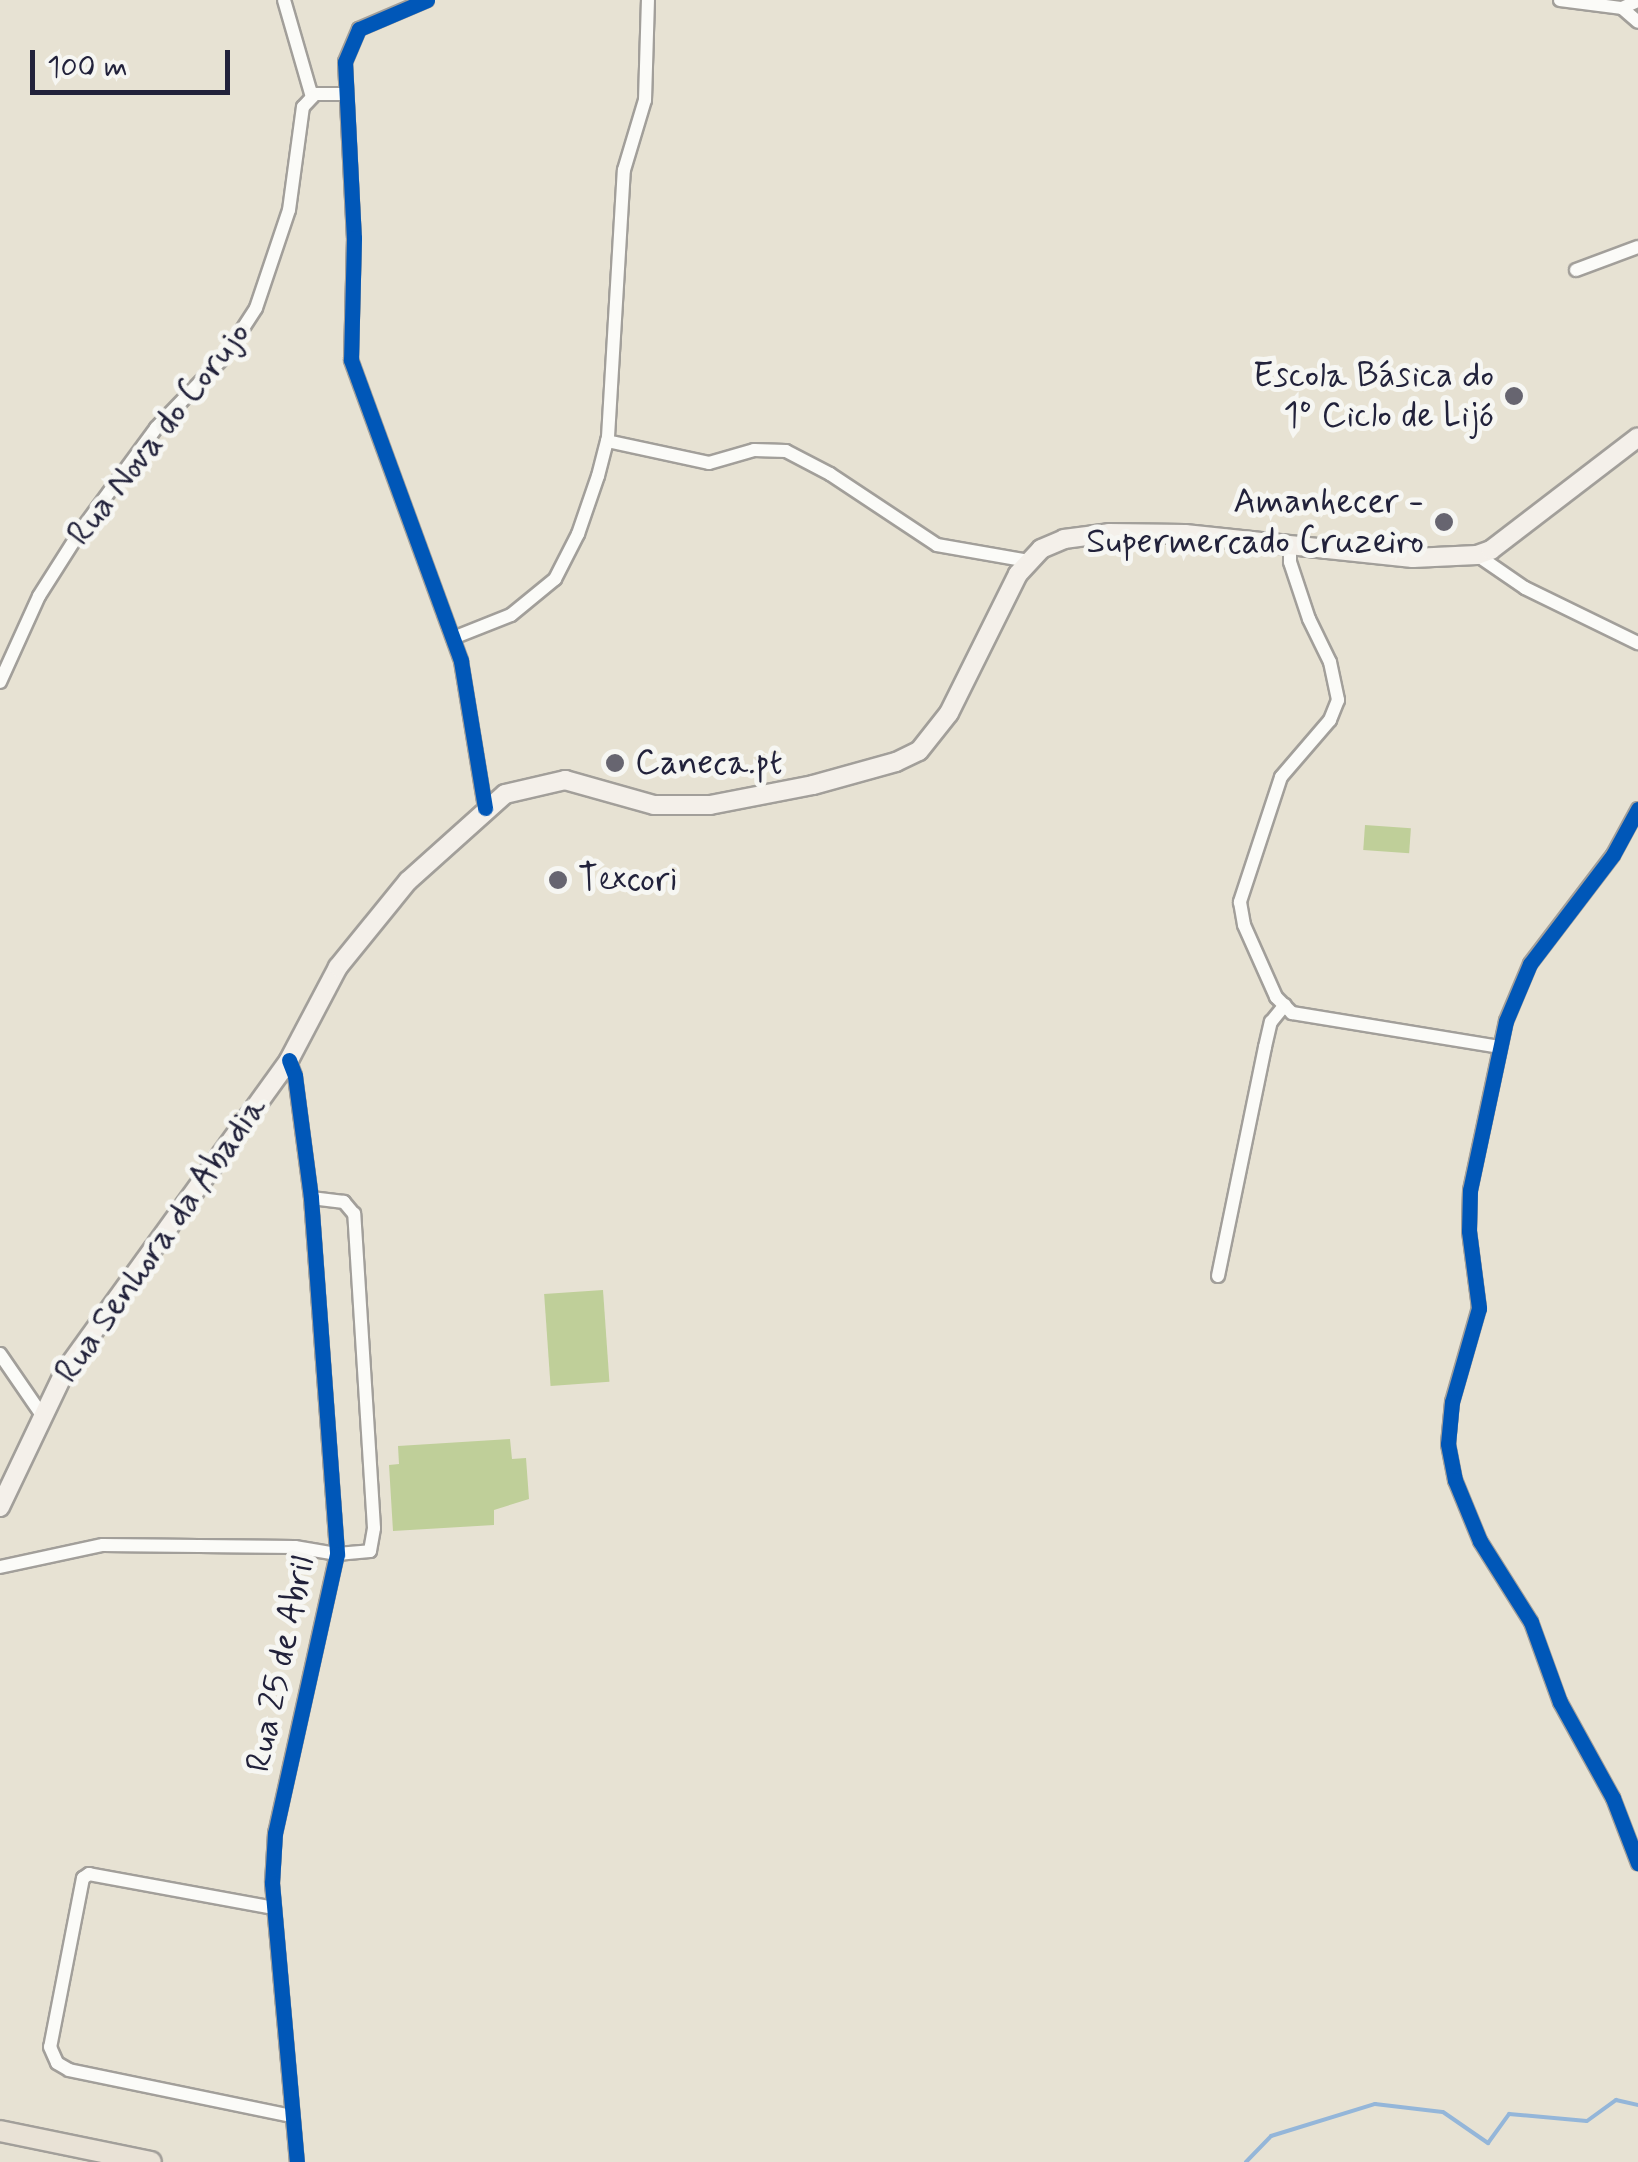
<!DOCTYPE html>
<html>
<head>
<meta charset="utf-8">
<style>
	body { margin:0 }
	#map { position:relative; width:1638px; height:2162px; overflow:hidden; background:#e7e2d3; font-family:Mynerve,sans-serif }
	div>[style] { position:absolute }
	.green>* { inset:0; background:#bfcf99; transform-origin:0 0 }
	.stream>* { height:4px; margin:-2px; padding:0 2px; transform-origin:2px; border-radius:2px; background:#94b6d9 }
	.roads { filter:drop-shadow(2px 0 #a29f9a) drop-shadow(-2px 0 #a29f9a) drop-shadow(0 2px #a29f9a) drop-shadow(0 -2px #a29f9a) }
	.street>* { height:12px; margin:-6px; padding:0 6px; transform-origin:6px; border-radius:6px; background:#fbfbf8 }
	.secondary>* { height:18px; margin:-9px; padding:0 9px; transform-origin:9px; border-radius:9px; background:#f4f0ea }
	.primary>* { height:20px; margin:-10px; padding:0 10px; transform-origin:10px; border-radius:10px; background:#e9e2d6 }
	.cycleway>* { height:15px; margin:-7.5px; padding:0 7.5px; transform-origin:7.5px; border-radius:7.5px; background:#0057b8 }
	.dots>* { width:28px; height:28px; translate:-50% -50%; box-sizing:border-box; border:5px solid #f6f6f2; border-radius:50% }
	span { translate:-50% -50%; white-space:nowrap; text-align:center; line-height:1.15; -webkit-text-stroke:10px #f6f6f2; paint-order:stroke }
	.poi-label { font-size:35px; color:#22223b }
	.right { translate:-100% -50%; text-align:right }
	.left { translate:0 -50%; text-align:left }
	.street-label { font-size:35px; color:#22223b }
	.scale { position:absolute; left:30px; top:50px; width:200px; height:45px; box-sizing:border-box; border:5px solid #22223b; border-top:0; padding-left:12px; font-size:30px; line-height:35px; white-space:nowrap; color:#22223b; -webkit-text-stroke:8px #f6f6f2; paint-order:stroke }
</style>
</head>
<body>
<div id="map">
	<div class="green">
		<div style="left:1365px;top:825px;width:46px;height:25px;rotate:4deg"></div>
		<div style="left:603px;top:1290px;width:92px;height:59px;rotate:86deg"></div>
		<div style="clip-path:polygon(510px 1439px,512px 1459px,526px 1458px,529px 1499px,494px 1510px,494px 1525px,393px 1531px,389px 1465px,399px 1464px,398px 1446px)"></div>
	</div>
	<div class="stream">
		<div style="left:1246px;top:2162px;width:36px;rotate:-46deg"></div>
		<div style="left:1271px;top:2136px;width:109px;rotate:-17.1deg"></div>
		<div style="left:1375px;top:2104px;width:68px;rotate:6.7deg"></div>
		<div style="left:1443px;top:2112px;width:55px;rotate:34.6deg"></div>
		<div style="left:1488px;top:2143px;width:36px;rotate:-54deg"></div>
		<div style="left:1509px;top:2114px;width:78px;rotate:5.1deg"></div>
		<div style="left:1587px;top:2121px;width:36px;rotate:-36deg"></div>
		<div style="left:1616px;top:2100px;width:23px;rotate:13deg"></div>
	</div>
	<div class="roads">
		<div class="street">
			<div style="left:284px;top:0;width:101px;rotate:73.9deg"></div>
			<div style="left:427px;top:0;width:74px;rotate:156.9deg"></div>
			<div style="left:359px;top:29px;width:36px;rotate:113deg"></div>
			<div style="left:345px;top:62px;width:176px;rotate:87.1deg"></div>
			<div style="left:354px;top:238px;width:122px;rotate:91.4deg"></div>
			<div style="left:351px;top:360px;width:320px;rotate:69.9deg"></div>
			<div style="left:461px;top:661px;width:149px;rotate:80.7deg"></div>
			<div style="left:1560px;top:0;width:63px;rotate:7.4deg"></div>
			<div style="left:1622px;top:8px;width:17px;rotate:-24deg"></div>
			<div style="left:1622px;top:8px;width:21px;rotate:41deg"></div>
			<div style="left:1576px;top:270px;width:66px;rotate:-20.4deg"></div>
			<div style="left:607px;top:441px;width:104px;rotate:12.2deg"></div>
			<div style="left:709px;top:463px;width:47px;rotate:-16.1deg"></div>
			<div style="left:754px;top:450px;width:32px;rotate:2deg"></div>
			<div style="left:786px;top:451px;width:50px;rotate:27.6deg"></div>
			<div style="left:830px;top:474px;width:128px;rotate:33.6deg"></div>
			<div style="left:937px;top:545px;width:93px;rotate:9.9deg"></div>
			<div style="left:1290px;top:544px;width:18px;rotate:90deg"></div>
			<div style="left:1290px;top:562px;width:60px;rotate:71.6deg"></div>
			<div style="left:1309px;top:619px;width:48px;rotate:64deg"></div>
			<div style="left:1330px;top:662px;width:39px;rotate:78deg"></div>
			<div style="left:1338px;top:700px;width:22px;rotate:112deg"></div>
			<div style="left:1330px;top:720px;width:75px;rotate:130.7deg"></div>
			<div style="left:1281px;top:777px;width:132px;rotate:108.2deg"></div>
			<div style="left:1240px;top:902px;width:23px;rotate:80deg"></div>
			<div style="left:1244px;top:925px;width:79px;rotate:66deg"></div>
			<div style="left:1276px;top:997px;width:23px;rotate:45deg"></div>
			<div style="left:1292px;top:1013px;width:210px;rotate:9.3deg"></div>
			<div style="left:1477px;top:555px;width:58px;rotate:34.5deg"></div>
			<div style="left:1525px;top:588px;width:126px;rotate:26deg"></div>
			<div style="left:453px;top:638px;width:62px;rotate:-21.6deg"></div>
			<div style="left:511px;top:615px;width:57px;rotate:-39.3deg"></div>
			<div style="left:555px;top:579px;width:51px;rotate:-62.9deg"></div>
			<div style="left:578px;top:534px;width:61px;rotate:-71deg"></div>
			<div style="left:598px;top:476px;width:40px;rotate:-75.6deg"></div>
			<div style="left:608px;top:437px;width:267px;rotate:-86.6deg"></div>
			<div style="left:624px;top:170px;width:73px;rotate:-73.3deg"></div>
			<div style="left:645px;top:100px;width:100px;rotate:-88.3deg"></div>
			<div style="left:0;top:682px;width:94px;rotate:-65.6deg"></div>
			<div style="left:39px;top:596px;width:75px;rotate:-57.6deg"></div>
			<div style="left:79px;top:533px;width:130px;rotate:-53.7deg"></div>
			<div style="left:156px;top:428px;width:100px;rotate:-46.2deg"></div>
			<div style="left:225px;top:356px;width:57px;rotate:-57.1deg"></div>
			<div style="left:256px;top:308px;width:103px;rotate:-71.4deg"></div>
			<div style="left:289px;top:210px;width:104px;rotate:-82.3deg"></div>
			<div style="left:303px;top:107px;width:18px;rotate:-47deg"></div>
			<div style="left:315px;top:94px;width:31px"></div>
			<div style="left:1638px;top:809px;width:52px;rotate:118.5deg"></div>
			<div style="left:1613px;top:855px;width:137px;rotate:127.3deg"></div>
			<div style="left:1530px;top:964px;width:62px;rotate:112.8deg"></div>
			<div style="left:1506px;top:1021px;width:173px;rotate:102deg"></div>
			<div style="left:1470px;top:1190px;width:41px;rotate:91.4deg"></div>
			<div style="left:1469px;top:1231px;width:78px;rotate:82.6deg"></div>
			<div style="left:1479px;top:1308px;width:98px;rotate:106deg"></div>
			<div style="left:1452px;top:1402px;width:42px;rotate:95.4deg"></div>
			<div style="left:1448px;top:1444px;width:37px;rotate:79deg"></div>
			<div style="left:1455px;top:1480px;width:66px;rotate:67.7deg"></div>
			<div style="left:1480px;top:1541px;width:96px;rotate:57.8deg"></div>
			<div style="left:1531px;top:1622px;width:85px;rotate:70.1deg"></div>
			<div style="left:1560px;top:1702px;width:110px;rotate:61.1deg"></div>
			<div style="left:1613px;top:1798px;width:70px;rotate:69deg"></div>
			<div style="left:289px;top:1060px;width:17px;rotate:69deg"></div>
			<div style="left:295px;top:1076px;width:123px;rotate:82.5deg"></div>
			<div style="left:311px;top:1198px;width:357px;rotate:85.8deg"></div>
			<div style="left:337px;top:1554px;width:286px;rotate:102.5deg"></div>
			<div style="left:275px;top:1833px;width:50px;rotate:93.4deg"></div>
			<div style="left:272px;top:1883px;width:280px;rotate:84.9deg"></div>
			<div style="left:1218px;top:1276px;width:234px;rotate:-78.4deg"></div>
			<div style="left:1265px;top:1047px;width:26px;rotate:-77deg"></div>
			<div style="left:1271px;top:1022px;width:22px;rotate:-51deg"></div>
			<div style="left:0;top:1354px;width:74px;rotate:55.5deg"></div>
			<div style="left:0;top:1567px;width:105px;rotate:-12.1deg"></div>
			<div style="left:103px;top:1545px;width:192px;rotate:0.6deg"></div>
			<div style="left:295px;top:1547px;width:43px;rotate:9.5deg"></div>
			<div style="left:337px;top:1554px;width:33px;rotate:-5deg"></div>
			<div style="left:370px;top:1551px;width:23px;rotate:-80deg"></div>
			<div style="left:374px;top:1528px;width:315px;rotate:-93.6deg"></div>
			<div style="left:354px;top:1214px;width:16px;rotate:-130deg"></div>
			<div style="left:344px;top:1202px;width:33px;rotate:-173deg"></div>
			<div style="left:274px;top:1908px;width:188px;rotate:-169.6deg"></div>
			<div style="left:89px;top:1874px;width:7px;rotate:146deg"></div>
			<div style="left:83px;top:1878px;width:172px;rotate:101deg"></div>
			<div style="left:50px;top:2047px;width:17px;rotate:66deg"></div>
			<div style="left:57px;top:2063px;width:14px;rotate:30deg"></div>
			<div style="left:69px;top:2070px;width:228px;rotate:11.7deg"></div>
		</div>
		<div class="secondary">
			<div style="left:0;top:1507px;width:151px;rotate:-64.5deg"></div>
			<div style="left:65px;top:1371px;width:383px;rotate:-54.2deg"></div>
			<div style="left:289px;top:1060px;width:105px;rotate:-62.2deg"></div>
			<div style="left:338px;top:967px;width:111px;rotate:-50.9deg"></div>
			<div style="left:408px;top:881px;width:130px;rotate:-41.9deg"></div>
			<div style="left:505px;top:794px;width:62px;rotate:-13.1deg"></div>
			<div style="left:565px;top:780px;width:92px;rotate:15.7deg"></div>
			<div style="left:654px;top:805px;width:56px"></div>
			<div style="left:710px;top:805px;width:105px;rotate:-11deg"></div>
			<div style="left:813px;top:785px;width:86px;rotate:-15.5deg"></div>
			<div style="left:896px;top:762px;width:25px;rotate:-26deg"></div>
			<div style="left:919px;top:751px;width:48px;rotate:-51.7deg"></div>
			<div style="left:949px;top:713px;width:155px;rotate:-63.6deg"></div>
			<div style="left:1018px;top:574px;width:34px;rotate:-47deg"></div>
			<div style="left:1041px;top:549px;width:25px;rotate:-23deg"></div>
			<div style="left:1064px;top:539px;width:45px;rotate:-7.6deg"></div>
			<div style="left:1109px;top:533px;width:76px;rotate:0.8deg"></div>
			<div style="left:1185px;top:534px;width:229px;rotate:6deg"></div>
			<div style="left:1413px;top:558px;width:64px;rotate:-2.7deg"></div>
			<div style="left:1477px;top:555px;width:15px;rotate:-20deg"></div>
			<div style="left:1491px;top:550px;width:185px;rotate:-37.5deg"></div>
		</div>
		<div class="primary">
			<div style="left:0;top:2131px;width:154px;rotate:11.6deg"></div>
		</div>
	</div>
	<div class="cycleway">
		<div style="left:427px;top:0;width:74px;rotate:156.9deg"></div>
		<div style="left:359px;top:29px;width:36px;rotate:113deg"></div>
		<div style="left:345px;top:62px;width:176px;rotate:87.1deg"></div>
		<div style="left:354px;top:238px;width:122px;rotate:91.4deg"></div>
		<div style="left:351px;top:360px;width:320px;rotate:69.9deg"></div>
		<div style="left:461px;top:661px;width:149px;rotate:80.7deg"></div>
		<div style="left:1638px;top:809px;width:52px;rotate:118.5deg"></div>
		<div style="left:1613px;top:855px;width:137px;rotate:127.3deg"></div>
		<div style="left:1530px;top:964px;width:62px;rotate:112.8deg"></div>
		<div style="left:1506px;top:1021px;width:173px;rotate:102deg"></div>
		<div style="left:1470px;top:1190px;width:41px;rotate:91.4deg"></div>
		<div style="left:1469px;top:1231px;width:78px;rotate:82.6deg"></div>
		<div style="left:1479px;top:1308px;width:98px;rotate:106deg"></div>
		<div style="left:1452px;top:1402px;width:42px;rotate:95.4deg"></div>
		<div style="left:1448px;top:1444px;width:37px;rotate:79deg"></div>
		<div style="left:1455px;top:1480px;width:66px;rotate:67.7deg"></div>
		<div style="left:1480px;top:1541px;width:96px;rotate:57.8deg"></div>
		<div style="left:1531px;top:1622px;width:85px;rotate:70.1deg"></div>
		<div style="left:1560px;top:1702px;width:110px;rotate:61.1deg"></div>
		<div style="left:1613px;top:1798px;width:70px;rotate:69deg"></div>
		<div style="left:289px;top:1060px;width:17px;rotate:69deg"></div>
		<div style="left:295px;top:1076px;width:123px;rotate:82.5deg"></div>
		<div style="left:311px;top:1198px;width:357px;rotate:85.8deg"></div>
		<div style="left:337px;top:1554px;width:286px;rotate:102.5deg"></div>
		<div style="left:275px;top:1833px;width:50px;rotate:93.4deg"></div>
		<div style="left:272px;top:1883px;width:280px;rotate:84.9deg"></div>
	</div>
	<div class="dots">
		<div style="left:1514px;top:396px;background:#676570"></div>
		<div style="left:1444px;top:522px;background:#676570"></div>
		<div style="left:615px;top:763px;background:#676570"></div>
		<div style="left:558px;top:880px;background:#676570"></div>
	</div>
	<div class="poi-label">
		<span class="right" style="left:1494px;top:396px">Escola Básica do<br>1º Ciclo de Lijó</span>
		<span class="right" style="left:1424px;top:522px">Amanhecer -<br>Supermercado Cruzeiro</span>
		<span class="left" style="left:635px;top:763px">Caneca.pt</span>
		<span class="left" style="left:578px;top:880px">Texcori</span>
	</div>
	<div class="street-label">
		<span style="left:159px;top:434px;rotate:-52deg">Rua Nova do Corujo</span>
		<span style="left:161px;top:1240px;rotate:-55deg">Rua Senhora da Abadia</span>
		<span style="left:281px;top:1664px;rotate:-78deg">Rua 25 de Abril</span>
	</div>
	<div class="scale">100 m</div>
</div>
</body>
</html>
